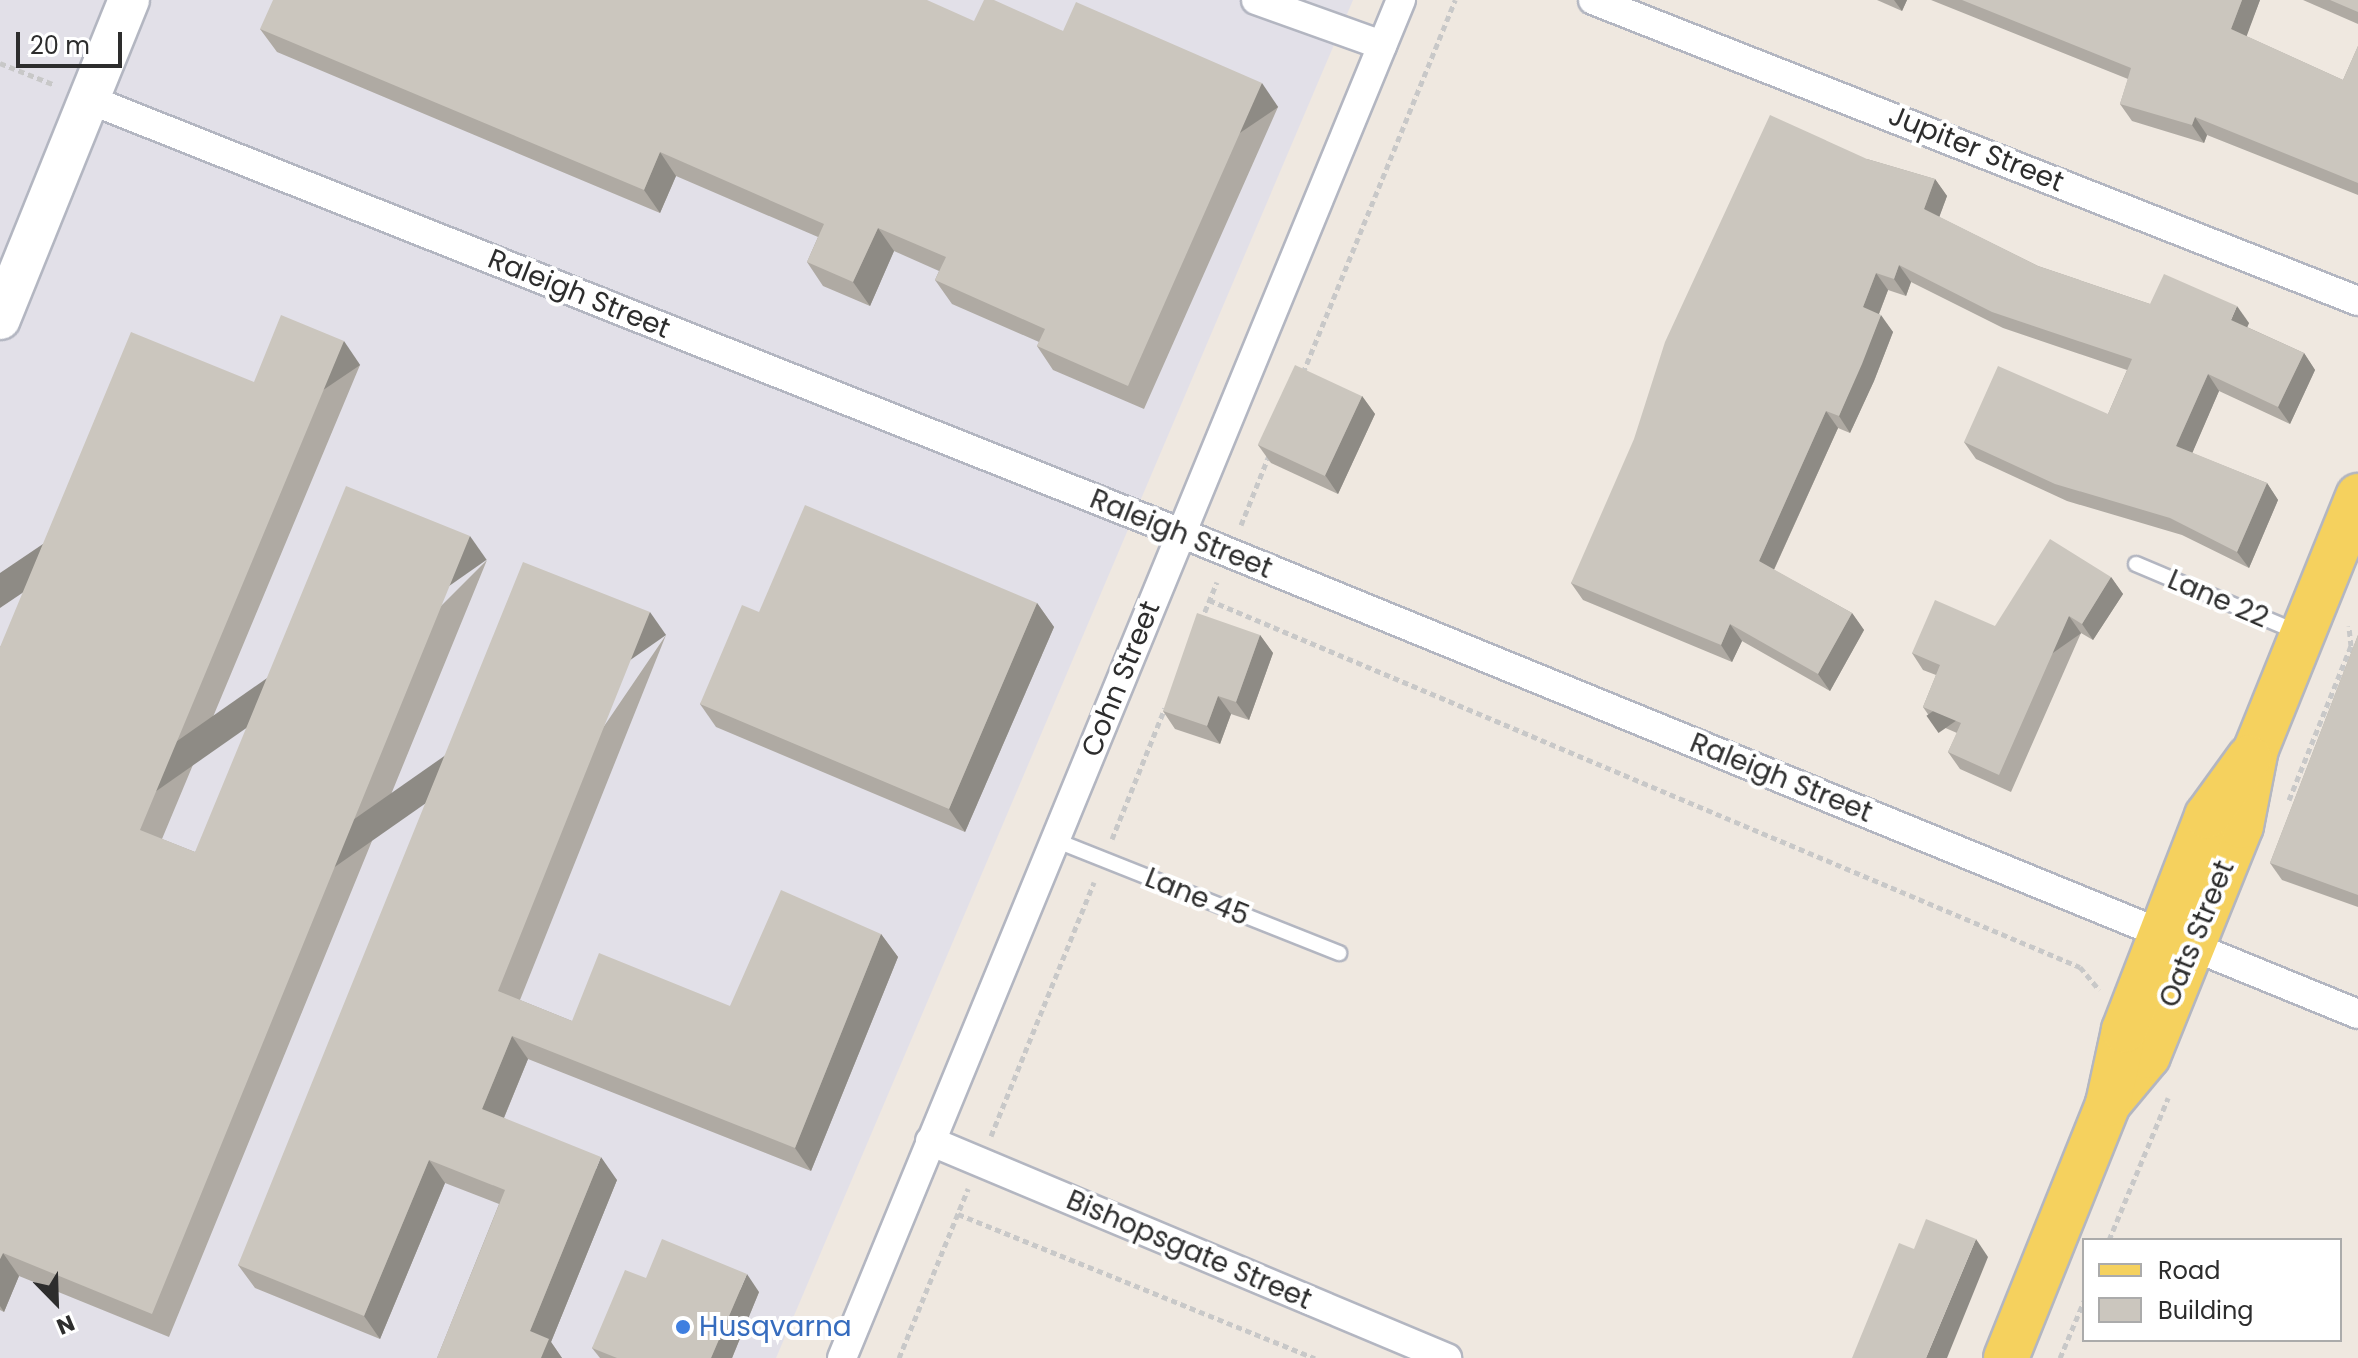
<!DOCTYPE html>
<html>
<head>
<meta charset="utf-8">
<style>
	body { margin:0 }
	#map { position:relative; width:2358px; height:1358px; overflow:hidden; background:#efe8e0; font-family:Poppins,sans-serif }
	div>[style] { position:absolute }
	.industrial>* { inset:0; background:#e2e0e8 }
	.path>* { height:5px; margin-top:-2.5px; transform-origin:0; background:repeating-linear-gradient(90deg,#c8c8c8 0 6px,transparent 0 10px) }
	.roads { filter:drop-shadow(2px 0 #b3b6c1) drop-shadow(-2px 0 #b3b6c1) drop-shadow(0 2px #b3b6c1) drop-shadow(0 -2px #b3b6c1) }
	.lane>* { height:14px; margin:-7px; padding:0 7px; transform-origin:7px; border-radius:7px; background:#fff }
	.street>* { height:28px; margin:-14px; padding:0 14px; transform-origin:14px; border-radius:14px; background:#fff }
	.secondary>* { height:40px; margin:-20px; padding:0 20px; transform-origin:20px; border-radius:20px; background:#fff }
	.primary>* { height:44px; margin:-22px; padding:0 22px; transform-origin:22px; border-radius:22px; background:#f5d15e }
	.wall>* { inset:0; background:#afaaa3 }
	.shaded-wall>* { inset:0; background:#8e8b85; transform-origin:0 0 }
	.building>* { inset:0; background:#cbc6be; transform-origin:0 0 }
	.dots>* { width:22px; height:22px; translate:-50% -50%; box-sizing:border-box; border:4px solid #fff; border-radius:50% }
	span { translate:-50% -50%; white-space:nowrap; text-align:center; line-height:1.15; -webkit-text-stroke:8px #fff; paint-order:stroke }
	.street-label { font-size:28px; color:#2d2d2d }
	.shop-label { font-size:28px; color:#366cbe }
	.left { translate:0 -50%; text-align:left }
	.legend { position:absolute; left:2082px; top:1238px; width:260px; height:104px; box-sizing:border-box; background:#fff; border:2px solid #ababab; margin:0; padding:10px 14px; list-style:none; font-size:24px; color:#2d2d2d }
	.legend li { display:flex; align-items:center; gap:16px; height:40px }
	.legend b { width:40px; border:2px solid #ababab }
	.north { position:absolute; left:16px; top:1262px; width:80px; height:80px; -webkit-text-stroke:6px #fff; paint-order:stroke; rotate:157deg; font-size:22px; font-weight:700; line-height:32px; text-align:center; color:#2d2d2d }
	.north::after { content:''; display:block; margin:auto; width:28px; height:36px; background:#2d2d2d; clip-path:polygon(50% 0,100% 100%,50% 72%,0 100%) }
	.scale { position:absolute; left:16px; top:32px; width:106px; height:36px; box-sizing:border-box; border:4px solid #2d2d2d; border-top:0; padding-left:10px; font-size:24px; line-height:28px; white-space:nowrap; color:#2d2d2d; -webkit-text-stroke:6px #fff; paint-order:stroke }
</style>
</head>
<body>
<div id="map">
	<div class="industrial">
		<div style="clip-path:polygon(0 0,1353px 0,776px 1358px,0 1358px)"></div>
	</div>
	<div class="path">
		<div style="left:0;top:63px;width:59px;rotate:21.8deg"></div>
		<div style="left:1303px;top:373px;width:403px;rotate:-67.8deg"></div>
		<div style="left:1241px;top:525px;width:78px;rotate:-68.1deg"></div>
		<div style="left:1209px;top:600px;width:945px;rotate:22.85deg"></div>
		<div style="left:2080px;top:967px;width:30px;rotate:50deg"></div>
		<div style="left:1201px;top:621px;width:42px;rotate:-67.7deg"></div>
		<div style="left:2289px;top:800px;width:166px;rotate:-68.1deg"></div>
		<div style="left:2351px;top:646px;width:20px;rotate:-96deg"></div>
		<div style="left:1112px;top:839px;width:141px;rotate:-68deg"></div>
		<div style="left:991px;top:1136px;width:274px;rotate:-67.9deg"></div>
		<div style="left:958px;top:1214px;width:385px;rotate:22deg"></div>
		<div style="left:2109px;top:1240px;width:154px;rotate:-67.4deg"></div>
		<div style="left:899px;top:1358px;width:183px;rotate:-67.8deg"></div>
		<div style="left:2060px;top:1358px;width:62px;rotate:-67.2deg"></div>
	</div>
	<div class="roads">
		<div class="lane">
			<div style="left:2136px;top:564px;width:175px;rotate:22.9deg"></div>
			<div style="left:1055px;top:840px;width:306px;rotate:21.7deg"></div>
		</div>
		<div class="street">
			<div style="left:1256px;top:0;width:134px;rotate:19.7deg"></div>
			<div style="left:1593px;top:0;width:822px;rotate:21.48deg"></div>
			<div style="left:88px;top:99px;width:1176px;rotate:21.66deg"></div>
			<div style="left:1181px;top:533px;width:1271px;rotate:22.23deg"></div>
			<div style="left:930px;top:1141px;width:561px;rotate:22.77deg"></div>
			<div style="left:842px;top:1358px;width:1469px;rotate:-67.63deg"></div>
		</div>
		<div class="secondary">
			<div style="left:0;top:319px;width:344px;rotate:-68deg"></div>
		</div>
		<div class="primary">
			<div style="left:2108px;top:1104px;width:62px;rotate:-50.2deg"></div>
			<div style="left:2148px;top:1056px;width:248px;rotate:-68deg"></div>
			<div style="left:2241px;top:826px;width:78px;rotate:-79deg"></div>
			<div style="left:2256px;top:749px;width:273px;rotate:-68deg"></div>
			<div style="left:2006px;top:1358px;width:274px;rotate:-68.1deg"></div>
			<div style="left:2108px;top:1104px;width:76px;rotate:-77.8deg"></div>
			<div style="left:2124px;top:1030px;width:230px;rotate:-68.8deg"></div>
			<div style="left:2207px;top:816px;width:72px;rotate:-54.1deg"></div>
		</div>
	</div>
	<div class="wall">
		<div style="clip-path:polygon(1877px 0,1907px 0,1902px 11px)"></div>
		<div style="clip-path:polygon(1931px 0,2260px 0,2246px 36px,2343px 80px,2358px 46px,2358px 195px,2207px 135px,2204px 143px,2132px 121px,2120px 104px,2128px 79px)"></div>
		<div style="clip-path:polygon(2303px 0,2358px 0,2358px 24px)"></div>
		<div style="clip-path:polygon(974px 21px,1063px 31px,1278px 107px,1144px 409px,1053px 370px,1037px 346px,1039px 342px,952px 304px,935px 280px,939px 271px,894px 251px,870px 306px,823px 286px,807px 262px,818px 237px,676px 176px,660px 213px,277px 52px,260px 29px)"></div>
		<div style="clip-path:polygon(1867px 159px,1935px 179px,1947px 196px,1939px 217px,2038px 266px,2150px 304px,2249px 323px,2247px 327px,2304px 353px,2315px 370px,2290px 424px,2219px 391px,2192px 453px,2267px 483px,2278px 500px,2249px 568px,2182px 535px,2067px 501px,1976px 459px,1964px 442px,2108px 414px,2127px 370px,2003px 328px,1911px 282px,1906px 296px,1888px 290px,1879px 314px,1893px 332px,1874px 381px,1850px 433px,1838px 428px,1774px 570px,1852px 613px,1864px 630px,1830px 691px,1742px 641px,1732px 662px,1583px 600px,1571px 583px)"></div>
		<div style="clip-path:polygon(360px 365px,162px 839px,195px 852px,487px 560px,169px 1337px,19px 1276px,4px 1312px,0 1310px,0 647px,254px 382px)"></div>
		<div style="clip-path:polygon(1362px 396px,1375px 414px,1338px 494px,1271px 463px,1258px 445px)"></div>
		<div style="clip-path:polygon(2111px 577px,2123px 594px,2093px 640px,2081px 633px,2011px 792px,1960px 769px,1948px 752px,1957px 733px,1934px 723px,1923px 707px,1936px 675px,1923px 670px,1912px 653px,1995px 626px)"></div>
		<div style="clip-path:polygon(1037px 603px,1054px 627px,965px 832px,716px 727px,700px 704px,759px 612px)"></div>
		<div style="clip-path:polygon(666px 635px,520px 1000px,572px 1021px,730px 1006px,881px 934px,898px 957px,811px 1171px,528px 1059px,504px 1118px,617px 1180px,551px 1342px,562px 1358px,437px 1358px,499px 1204px,445px 1183px,380px 1339px,255px 1288px,238px 1265px)"></div>
		<div style="clip-path:polygon(1260px 635px,1273px 653px,1249px 720px,1231px 714px,1220px 744px,1175px 729px,1163px 711px)"></div>
		<div style="clip-path:polygon(2358px 635px,2358px 907px,2282px 880px,2270px 863px)"></div>
		<div style="clip-path:polygon(646px 1278px,759px 1292px,732px 1358px,600px 1358px,592px 1348px)"></div>
	</div>
	<div class="shaded-wall">
		<div style="clip-path:polygon(1894px 0,1907px 0,1902px 11px)"></div>
		<div style="clip-path:polygon(2242px 0,2260px 0,2243px 46px,2231px 29px)"></div>
		<div style="left:1262px;top:83px;width:29px;height:331px;rotate:56deg"></div>
		<div style="clip-path:polygon(2195px 117px,2207px 135px,2204px 143px,2192px 125px)"></div>
		<div style="clip-path:polygon(660px 152px,676px 176px,660px 213px,644px 190px)"></div>
		<div style="clip-path:polygon(1935px 179px,1947px 196px,1936px 226px,1924px 209px)"></div>
		<div style="clip-path:polygon(878px 228px,894px 251px,870px 306px,853px 282px)"></div>
		<div style="clip-path:polygon(1899px 265px,1911px 282px,1906px 296px,1894px 279px)"></div>
		<div style="clip-path:polygon(1876px 273px,1888px 290px,1875px 324px,1863px 307px)"></div>
		<div style="clip-path:polygon(2237px 306px,2249px 323px,2243px 337px,2231px 320px)"></div>
		<div style="clip-path:polygon(1881px 315px,1893px 332px,1874px 381px,1850px 433px,1839px 416px)"></div>
		<div style="left:344px;top:341px;width:29px;height:530px;rotate:56deg"></div>
		<div style="clip-path:polygon(2304px 353px,2315px 370px,2290px 424px,2278px 407px)"></div>
		<div style="clip-path:polygon(2208px 374px,2219px 391px,2188px 463px,2176px 446px)"></div>
		<div style="clip-path:polygon(1362px 396px,1375px 414px,1338px 494px,1325px 475px)"></div>
		<div style="clip-path:polygon(1826px 411px,1838px 428px,1770px 578px,1759px 561px)"></div>
		<div style="clip-path:polygon(2267px 483px,2278px 500px,2249px 568px,2237px 552px)"></div>
		<div style="left:470px;top:536px;width:29px;height:840px;rotate:55deg"></div>
		<div style="clip-path:polygon(2111px 577px,2123px 594px,2093px 640px,2082px 624px)"></div>
		<div style="clip-path:polygon(1037px 603px,1054px 627px,965px 832px,949px 809px)"></div>
		<div style="left:650px;top:612px;width:28px;height:408px;rotate:55deg"></div>
		<div style="clip-path:polygon(1852px 613px,1864px 630px,1830px 691px,1818px 674px)"></div>
		<div style="left:2069px;top:616px;width:21px;height:174px;rotate:55deg"></div>
		<div style="clip-path:polygon(1730px 624px,1742px 641px,1732px 662px,1721px 645px)"></div>
		<div style="clip-path:polygon(1260px 635px,1273px 653px,1249px 720px,1236px 702px)"></div>
		<div style="clip-path:polygon(1218px 696px,1231px 714px,1220px 744px,1207px 726px)"></div>
		<div style="clip-path:polygon(881px 934px,898px 957px,811px 1171px,795px 1148px)"></div>
		<div style="clip-path:polygon(512px 1036px,528px 1059px,498px 1132px,482px 1109px)"></div>
		<div style="clip-path:polygon(601px 1157px,617px 1180px,551px 1342px,562px 1358px,541px 1358px,530px 1331px)"></div>
		<div style="clip-path:polygon(429px 1160px,445px 1183px,380px 1339px,364px 1316px)"></div>
		<div style="clip-path:polygon(1976px 1239px,1988px 1257px,1947px 1358px,1926px 1358px)"></div>
		<div style="clip-path:polygon(3px 1253px,19px 1276px,4px 1312px,0 1306px,0 1259px)"></div>
		<div style="clip-path:polygon(747px 1274px,759px 1292px,732px 1358px,711px 1358px)"></div>
	</div>
	<div class="building">
		<div style="clip-path:polygon(273px 0,927px 0,974px 21px,984px 0,994px 0,1063px 31px,1076px 2px,1262px 83px,1128px 386px,1037px 346px,1045px 329px,935px 280px,946px 257px,878px 228px,853px 282px,807px 262px,824px 224px,660px 152px,644px 190px,260px 29px)"></div>
		<div style="clip-path:polygon(1962px 0,2242px 0,2231px 29px,2343px 80px,2358px 46px,2358px 183px,2195px 117px,2192px 125px,2120px 104px,2131px 68px)"></div>
		<div style="clip-path:polygon(2330px 0,2358px 0,2358px 12px)"></div>
		<div style="clip-path:polygon(1770px 115px,1867px 159px,1935px 179px,1924px 209px,2038px 266px,2150px 304px,2164px 274px,2237px 306px,2231px 320px,2304px 353px,2278px 407px,2208px 374px,2176px 446px,2267px 483px,2237px 552px,2170px 518px,2055px 484px,1964px 442px,1998px 366px,2108px 414px,2132px 359px,1992px 312px,1899px 265px,1894px 279px,1876px 273px,1863px 307px,1881px 315px,1862px 364px,1839px 416px,1826px 411px,1759px 561px,1852px 613px,1818px 674px,1730px 624px,1721px 645px,1571px 583px,1634px 439px,1665px 342px)"></div>
		<div style="clip-path:polygon(281px 315px,344px 341px,140px 830px,195px 852px,346px 486px,470px 536px,152px 1314px,3px 1253px,0 1259px,0 647px,131px 332px,254px 382px)"></div>
		<div style="left:1295px;top:365px;width:74px;height:88px;rotate:25deg"></div>
		<div style="clip-path:polygon(805px 505px,1037px 603px,949px 809px,700px 704px,742px 605px,759px 612px)"></div>
		<div style="clip-path:polygon(2050px 539px,2111px 577px,2082px 624px,2069px 616px,1999px 775px,1948px 752px,1961px 723px,1923px 707px,1940px 665px,1912px 653px,1935px 600px,1995px 626px)"></div>
		<div style="clip-path:polygon(523px 562px,650px 612px,498px 991px,572px 1021px,599px 953px,730px 1006px,781px 890px,881px 934px,795px 1148px,512px 1036px,482px 1109px,601px 1157px,530px 1331px,549px 1339px,541px 1358px,437px 1358px,505px 1190px,429px 1160px,364px 1316px,238px 1265px)"></div>
		<div style="clip-path:polygon(1197px 613px,1260px 635px,1236px 702px,1218px 696px,1207px 726px,1163px 711px)"></div>
		<div style="clip-path:polygon(2358px 635px,2358px 895px,2270px 863px)"></div>
		<div style="clip-path:polygon(1926px 1219px,1976px 1239px,1926px 1358px,1852px 1358px,1899px 1243px,1914px 1249px)"></div>
		<div style="clip-path:polygon(662px 1239px,747px 1274px,711px 1358px,617px 1358px,592px 1348px,625px 1270px,646px 1278px)"></div>
	</div>
	<div class="dots">
		<div style="left:683px;top:1327px;background:#3f7fe0"></div>
	</div>
	<div class="street-label">
		<span style="left:1976px;top:149px;rotate:22deg">Jupiter Street</span>
		<span style="left:579px;top:294px;rotate:22deg">Raleigh Street</span>
		<span style="left:1181px;top:534px;rotate:22deg">Raleigh Street</span>
		<span style="left:2218px;top:599px;rotate:23deg">Lane 22</span>
		<span style="left:1121px;top:679px;rotate:-68deg">Cohn Street</span>
		<span style="left:1781px;top:778px;rotate:22deg">Raleigh Street</span>
		<span style="left:1197px;top:897px;rotate:22deg">Lane 45</span>
		<span style="left:2197px;top:934px;rotate:-68deg">Oats Street</span>
		<span style="left:1189px;top:1250px;rotate:23deg">Bishopsgate Street</span>
	</div>
	<div class="shop-label">
		<span class="left" style="left:699px;top:1327px">Husqvarna</span>
	</div>
	<ul class="legend">
	<li><b style="height:10px;background:#f5d15e"></b>Road</li>
	<li><b style="height:22px;background:#cbc6be"></b>Building</li>
	</ul>
	<div class="north">N</div>
	<div class="scale">20 m</div>
</div>
</body>
</html>
